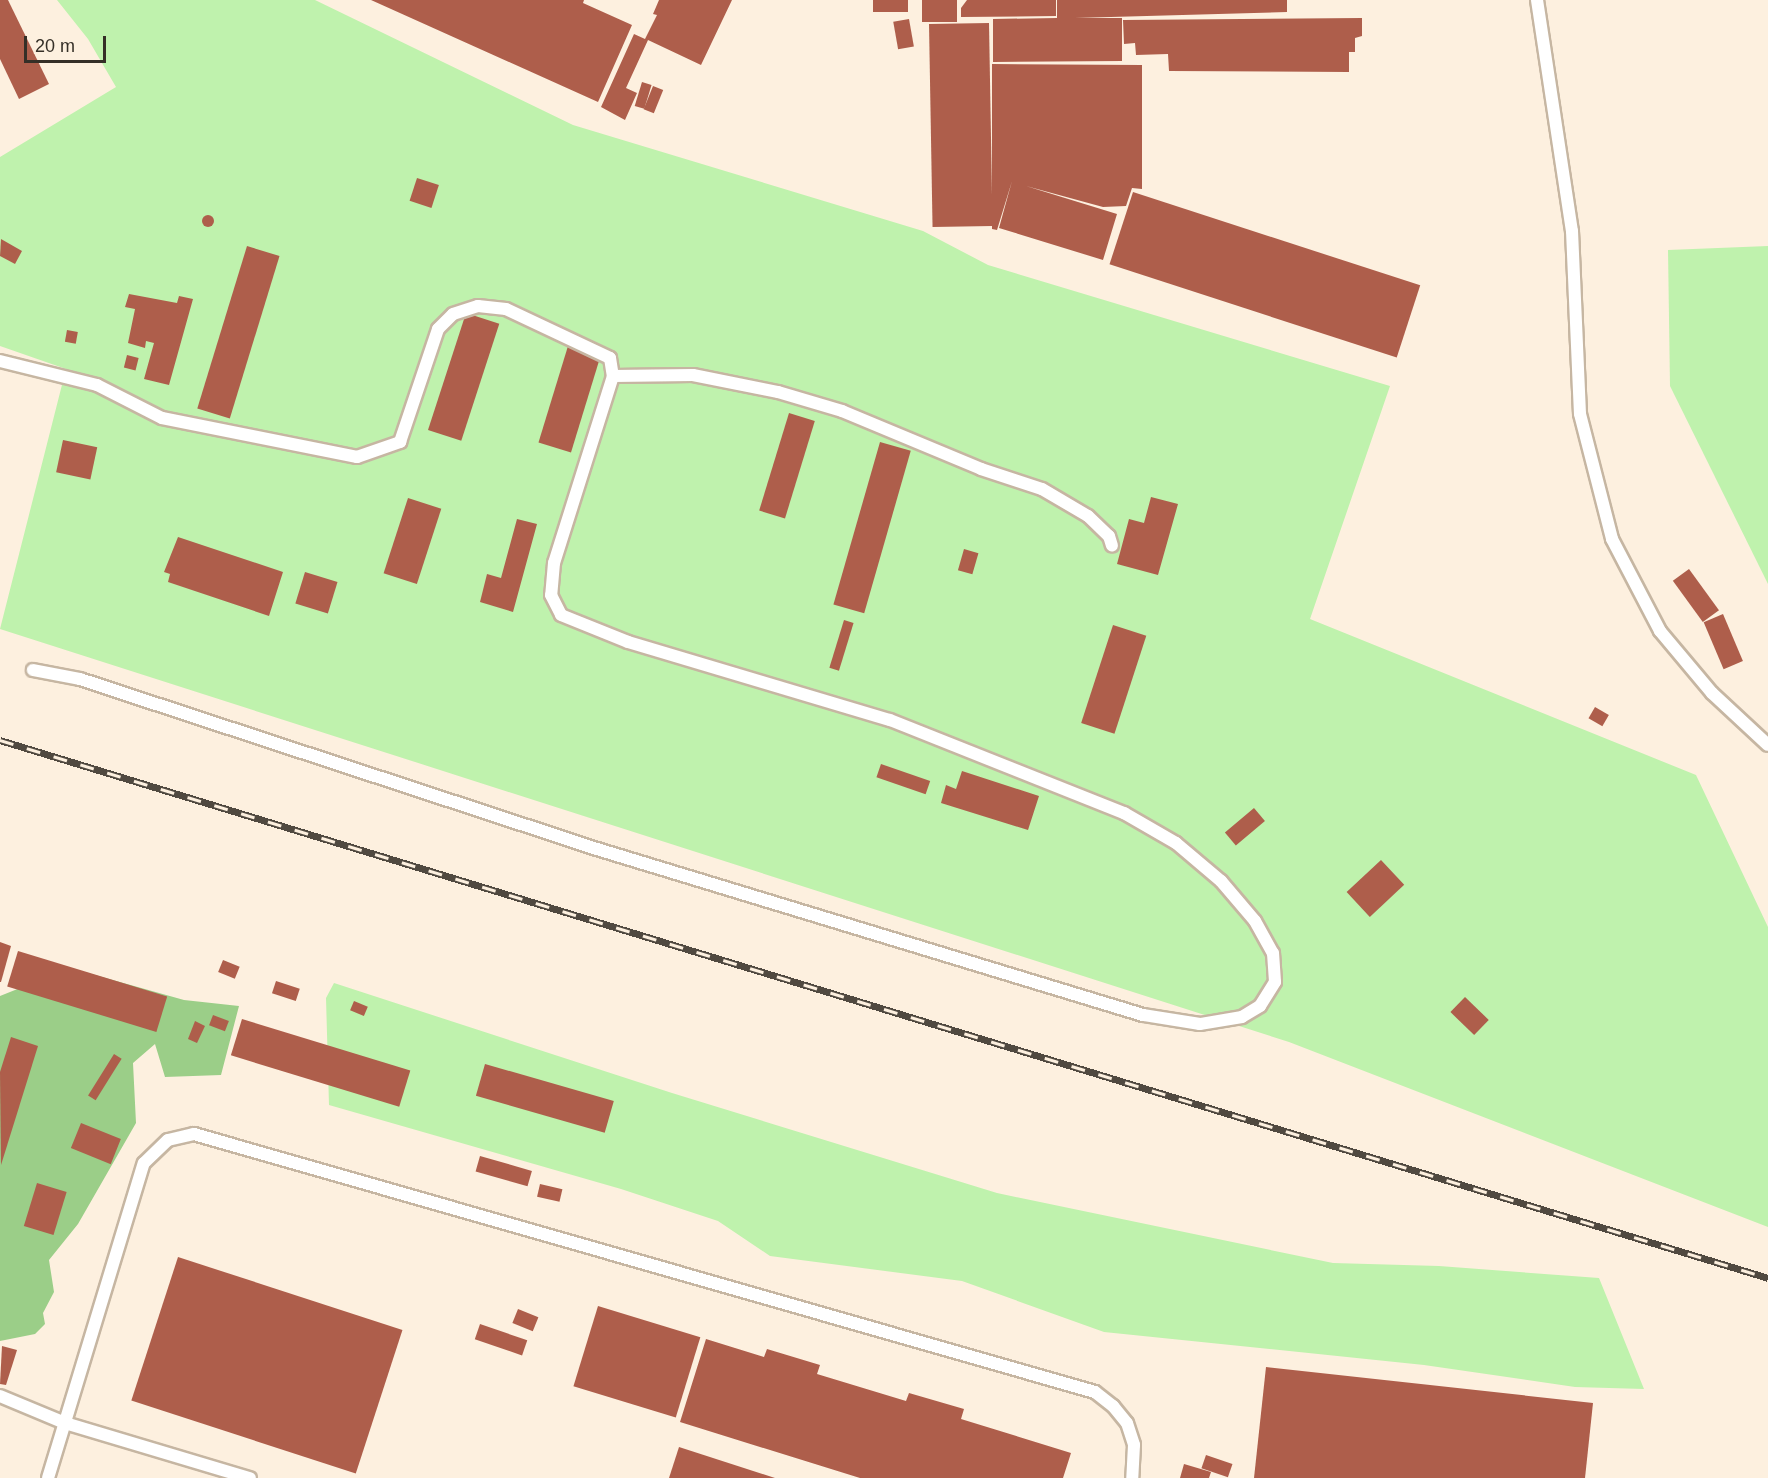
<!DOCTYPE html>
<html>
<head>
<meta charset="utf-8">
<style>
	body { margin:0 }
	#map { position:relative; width:1768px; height:1478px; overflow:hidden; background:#fdf0df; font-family:Arial,sans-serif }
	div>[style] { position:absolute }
	.green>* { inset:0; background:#bff2ad }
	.forest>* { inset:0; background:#9bce88 }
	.building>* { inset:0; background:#ae5e4b; transform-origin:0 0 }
	.round { border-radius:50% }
	.roads { filter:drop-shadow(2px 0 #c6b6a2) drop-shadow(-2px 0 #c6b6a2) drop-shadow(0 2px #c6b6a2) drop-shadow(0 -2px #c6b6a2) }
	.service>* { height:12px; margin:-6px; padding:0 6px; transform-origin:6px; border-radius:6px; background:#fff }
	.rail>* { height:7px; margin-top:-3.5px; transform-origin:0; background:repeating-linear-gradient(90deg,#fdf0df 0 14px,#504940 0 28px); box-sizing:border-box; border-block:2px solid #504940 }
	span { translate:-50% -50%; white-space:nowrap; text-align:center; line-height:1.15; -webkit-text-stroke:6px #fdf0df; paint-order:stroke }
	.scale { position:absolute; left:24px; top:36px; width:82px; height:27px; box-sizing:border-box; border:3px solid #352f27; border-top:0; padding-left:8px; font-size:18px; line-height:21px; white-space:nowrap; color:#352f27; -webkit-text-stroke:4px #fdf0df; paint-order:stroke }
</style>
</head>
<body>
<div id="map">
	<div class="green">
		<div style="clip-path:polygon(57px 0,315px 0,573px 125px,923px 231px,988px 265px,1390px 386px,1310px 619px,1696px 775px,1768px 927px,1768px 1227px,1289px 1042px,0 629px,66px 369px,0 346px,0 157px,116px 87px,88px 39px)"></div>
		<div style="clip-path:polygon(1768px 246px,1768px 584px,1670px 386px,1668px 250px)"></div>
		<div style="clip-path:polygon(334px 983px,672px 1093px,997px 1193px,1333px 1263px,1439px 1266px,1599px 1278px,1644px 1389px,1575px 1387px,1424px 1365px,1104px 1332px,962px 1281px,770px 1256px,718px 1221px,621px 1189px,329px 1105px,326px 998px)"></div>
	</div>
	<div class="forest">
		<div style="clip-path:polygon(70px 968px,184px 1000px,239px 1006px,221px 1075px,165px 1077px,155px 1044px,133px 1063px,136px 1123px,78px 1224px,49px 1260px,54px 1292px,43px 1313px,45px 1324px,35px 1334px,0 1341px,0 996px)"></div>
	</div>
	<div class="building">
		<div style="clip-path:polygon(0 0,8px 0,49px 84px,19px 99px,0 59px)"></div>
		<div style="clip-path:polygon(371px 0,584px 0,583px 3px,632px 25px,598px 102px)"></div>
		<div style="clip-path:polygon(659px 0,732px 0,701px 65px,648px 40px,626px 88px,637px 93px,625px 120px,601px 107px,634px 34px,645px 39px,657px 15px,653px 14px)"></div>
		<div style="left:873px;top:0;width:35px;height:12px"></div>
		<div style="left:922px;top:0;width:35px;height:22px"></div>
		<div style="clip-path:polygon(967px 0,1056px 0,1056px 16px,961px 17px,961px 8px)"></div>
		<div style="clip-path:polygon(1057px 0,1287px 0,1287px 12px,1075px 18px,1122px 18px,1122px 61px,993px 62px,993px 19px,1057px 18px)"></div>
		<div style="clip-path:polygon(1362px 18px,1362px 36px,1355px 38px,1355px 52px,1349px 52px,1349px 72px,1169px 71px,1168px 54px,1136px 55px,1135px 43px,1124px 44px,1123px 20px)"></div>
		<div style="left:909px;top:19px;width:28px;height:16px;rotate:80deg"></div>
		<div style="left:989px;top:23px;width:203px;height:60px;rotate:89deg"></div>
		<div style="clip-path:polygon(992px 64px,1142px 65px,1142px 189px,1132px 188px,1126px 206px,1103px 207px,1026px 186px,1117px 214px,1103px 260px,999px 228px,1012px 181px,997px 230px,992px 229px)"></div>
		<div style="left:642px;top:82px;width:10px;height:25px;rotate:17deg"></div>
		<div style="left:653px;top:86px;width:11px;height:25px;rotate:22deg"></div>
		<div style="left:417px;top:178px;width:23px;height:24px;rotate:18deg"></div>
		<div style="left:1133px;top:192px;width:302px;height:76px;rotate:18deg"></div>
		<div class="round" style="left:202px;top:215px;width:12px;height:12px"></div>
		<div style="clip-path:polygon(1px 239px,22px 251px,15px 264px,0 256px)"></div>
		<div style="left:247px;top:246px;width:34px;height:170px;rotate:17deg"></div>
		<div style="clip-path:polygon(129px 294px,177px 303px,179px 296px,193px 299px,169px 385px,144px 379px,154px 343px,146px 341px,145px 348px,128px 343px,135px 309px,125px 307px)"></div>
		<div style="left:466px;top:313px;width:35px;height:123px;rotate:18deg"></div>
		<div style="left:67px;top:330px;width:11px;height:12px;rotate:10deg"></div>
		<div style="left:568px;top:346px;width:34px;height:101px;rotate:17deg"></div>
		<div style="left:127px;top:355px;width:12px;height:13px;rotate:14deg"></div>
		<div style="left:789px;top:413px;width:27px;height:102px;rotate:17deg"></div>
		<div style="left:63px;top:440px;width:35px;height:33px;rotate:12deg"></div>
		<div style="left:880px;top:442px;width:32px;height:169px;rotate:16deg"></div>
		<div style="clip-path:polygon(1151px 497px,1178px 504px,1158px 575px,1117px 564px,1129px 519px,1144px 523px)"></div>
		<div style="left:408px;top:498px;width:35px;height:79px;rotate:18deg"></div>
		<div style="clip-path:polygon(517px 519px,537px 524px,513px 612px,480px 602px,487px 574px,501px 578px)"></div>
		<div style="clip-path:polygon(178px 537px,283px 572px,269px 616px,168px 582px,170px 574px,164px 572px)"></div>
		<div style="left:964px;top:549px;width:15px;height:22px;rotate:16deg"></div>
		<div style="left:1689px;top:569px;width:51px;height:20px;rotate:54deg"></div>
		<div style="left:305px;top:572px;width:34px;height:33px;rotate:17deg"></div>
		<div style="left:1723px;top:614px;width:51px;height:21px;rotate:67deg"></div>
		<div style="left:844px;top:620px;width:10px;height:50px;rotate:17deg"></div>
		<div style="left:1113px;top:625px;width:35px;height:103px;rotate:18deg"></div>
		<div style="left:1595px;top:707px;width:16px;height:13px;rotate:30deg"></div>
		<div style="left:881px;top:764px;width:52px;height:14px;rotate:19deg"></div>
		<div style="clip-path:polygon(962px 771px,1039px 796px,1028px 830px,941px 803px,946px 785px,956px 789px)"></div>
		<div style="left:1254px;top:808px;width:17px;height:38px;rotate:50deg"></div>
		<div style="left:1381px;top:860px;width:34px;height:47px;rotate:47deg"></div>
		<div style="clip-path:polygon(0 942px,11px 946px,1px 982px,0 982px)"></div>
		<div style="left:18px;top:951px;width:156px;height:37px;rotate:17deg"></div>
		<div style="left:223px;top:960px;width:18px;height:13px;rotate:22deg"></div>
		<div style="left:276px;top:981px;width:25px;height:13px;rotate:18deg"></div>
		<div style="left:1465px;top:997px;width:33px;height:21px;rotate:44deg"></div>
		<div style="left:354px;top:1001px;width:15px;height:10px;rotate:23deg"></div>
		<div style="left:213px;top:1015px;width:17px;height:11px;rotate:21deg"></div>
		<div style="left:242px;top:1019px;width:176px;height:38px;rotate:17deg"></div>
		<div style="clip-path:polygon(195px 1021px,205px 1026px,197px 1043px,188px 1039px)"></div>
		<div style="clip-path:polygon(11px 1037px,38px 1046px,1px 1165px,0 1072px)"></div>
		<div style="left:114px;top:1054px;width:9px;height:49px;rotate:32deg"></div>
		<div style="left:485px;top:1064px;width:134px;height:33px;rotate:16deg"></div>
		<div style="left:81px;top:1123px;width:43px;height:27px;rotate:22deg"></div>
		<div style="left:480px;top:1156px;width:54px;height:16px;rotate:16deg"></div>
		<div style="left:37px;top:1183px;width:31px;height:45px;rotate:17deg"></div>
		<div style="left:540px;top:1184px;width:23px;height:13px;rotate:13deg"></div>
		<div style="left:178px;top:1257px;width:236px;height:151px;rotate:18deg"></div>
		<div style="left:598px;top:1306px;width:107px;height:84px;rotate:17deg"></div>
		<div style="left:518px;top:1309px;width:22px;height:15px;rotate:22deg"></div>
		<div style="left:480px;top:1324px;width:50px;height:16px;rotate:19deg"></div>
		<div style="clip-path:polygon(706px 1339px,764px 1357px,767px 1349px,820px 1365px,817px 1374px,906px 1401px,909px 1393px,964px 1409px,961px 1419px,1071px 1453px,1063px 1478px,860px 1478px,680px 1422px)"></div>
		<div style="clip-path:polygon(2px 1346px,17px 1350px,6px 1385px,0 1384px)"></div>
		<div style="clip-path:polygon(1266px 1367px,1593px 1403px,1585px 1478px,1254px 1478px)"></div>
		<div style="clip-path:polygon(679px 1447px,775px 1478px,669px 1478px)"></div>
		<div style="left:1206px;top:1455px;width:28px;height:14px;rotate:19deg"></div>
		<div style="clip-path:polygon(1184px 1464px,1211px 1472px,1209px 1478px,1180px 1478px)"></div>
	</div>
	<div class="roads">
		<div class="service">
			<div style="left:1537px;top:0;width:234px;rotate:81.4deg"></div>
			<div style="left:1572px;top:231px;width:183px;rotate:87.5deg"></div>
			<div style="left:1580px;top:414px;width:129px;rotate:75.6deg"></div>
			<div style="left:1612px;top:539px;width:104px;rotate:62.4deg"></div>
			<div style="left:1660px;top:631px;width:81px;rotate:50deg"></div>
			<div style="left:1712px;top:693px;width:76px;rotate:42.9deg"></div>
			<div style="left:0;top:361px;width:100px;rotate:13.9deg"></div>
			<div style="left:97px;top:385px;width:73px;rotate:26.9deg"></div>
			<div style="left:162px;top:418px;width:199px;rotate:11.3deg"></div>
			<div style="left:357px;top:457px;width:46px;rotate:-19.2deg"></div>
			<div style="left:400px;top:442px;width:119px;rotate:-71.4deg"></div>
			<div style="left:438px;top:329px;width:21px;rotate:-45deg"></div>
			<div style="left:453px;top:314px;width:26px;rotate:-18deg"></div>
			<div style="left:478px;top:306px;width:28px;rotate:6deg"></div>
			<div style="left:506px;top:309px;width:115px;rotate:25.2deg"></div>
			<div style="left:610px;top:358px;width:18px;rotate:81deg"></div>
			<div style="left:613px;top:376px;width:196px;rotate:107.5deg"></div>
			<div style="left:554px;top:563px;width:32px;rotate:95deg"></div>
			<div style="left:551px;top:595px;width:22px;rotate:63deg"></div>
			<div style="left:561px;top:615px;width:72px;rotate:21.9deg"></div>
			<div style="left:628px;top:642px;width:273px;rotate:16.6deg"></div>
			<div style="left:890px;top:720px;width:252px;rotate:21.7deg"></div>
			<div style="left:1124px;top:813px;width:60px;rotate:30deg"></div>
			<div style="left:1176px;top:843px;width:59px;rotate:40.2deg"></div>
			<div style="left:1221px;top:881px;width:52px;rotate:49.6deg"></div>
			<div style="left:1255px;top:921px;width:37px;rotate:61deg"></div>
			<div style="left:1273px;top:953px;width:29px;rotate:86deg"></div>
			<div style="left:1275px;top:982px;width:28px;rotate:122deg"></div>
			<div style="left:1260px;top:1006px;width:21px;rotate:149deg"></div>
			<div style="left:1242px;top:1017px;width:43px;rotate:170.5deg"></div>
			<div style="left:1200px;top:1024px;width:58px;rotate:-171deg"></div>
			<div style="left:1143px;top:1015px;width:571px;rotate:-163.09deg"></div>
			<div style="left:597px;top:849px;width:544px;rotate:-161.8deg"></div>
			<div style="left:80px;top:679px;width:48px;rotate:-169.2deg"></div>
			<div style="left:613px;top:376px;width:80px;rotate:-0.7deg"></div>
			<div style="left:693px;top:375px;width:87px;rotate:11.3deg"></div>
			<div style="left:778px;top:392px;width:67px;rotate:16.5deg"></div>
			<div style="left:842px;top:411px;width:151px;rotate:22.6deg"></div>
			<div style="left:981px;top:469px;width:64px;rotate:18.2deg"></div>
			<div style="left:1042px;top:489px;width:53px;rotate:30.4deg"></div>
			<div style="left:1088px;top:516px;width:29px;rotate:44deg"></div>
			<div style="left:1109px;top:536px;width:10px;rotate:73deg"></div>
			<div style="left:0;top:1396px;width:70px;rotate:22.6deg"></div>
			<div style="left:65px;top:1423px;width:193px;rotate:16.6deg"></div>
			<div style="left:48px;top:1478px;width:329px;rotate:-73.1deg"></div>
			<div style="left:144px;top:1163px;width:33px;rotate:-44deg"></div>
			<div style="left:168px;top:1140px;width:27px;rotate:-13deg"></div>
			<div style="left:194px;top:1134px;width:937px;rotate:15.98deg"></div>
			<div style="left:1095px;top:1392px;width:23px;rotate:38deg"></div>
			<div style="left:1113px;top:1406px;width:22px;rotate:51deg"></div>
			<div style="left:1127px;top:1423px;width:23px;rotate:72deg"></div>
			<div style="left:1134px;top:1445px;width:33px;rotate:93deg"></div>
		</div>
	</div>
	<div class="rail">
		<div style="left:0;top:740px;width:1848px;rotate:16.92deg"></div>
	</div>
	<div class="scale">20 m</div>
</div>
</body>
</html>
